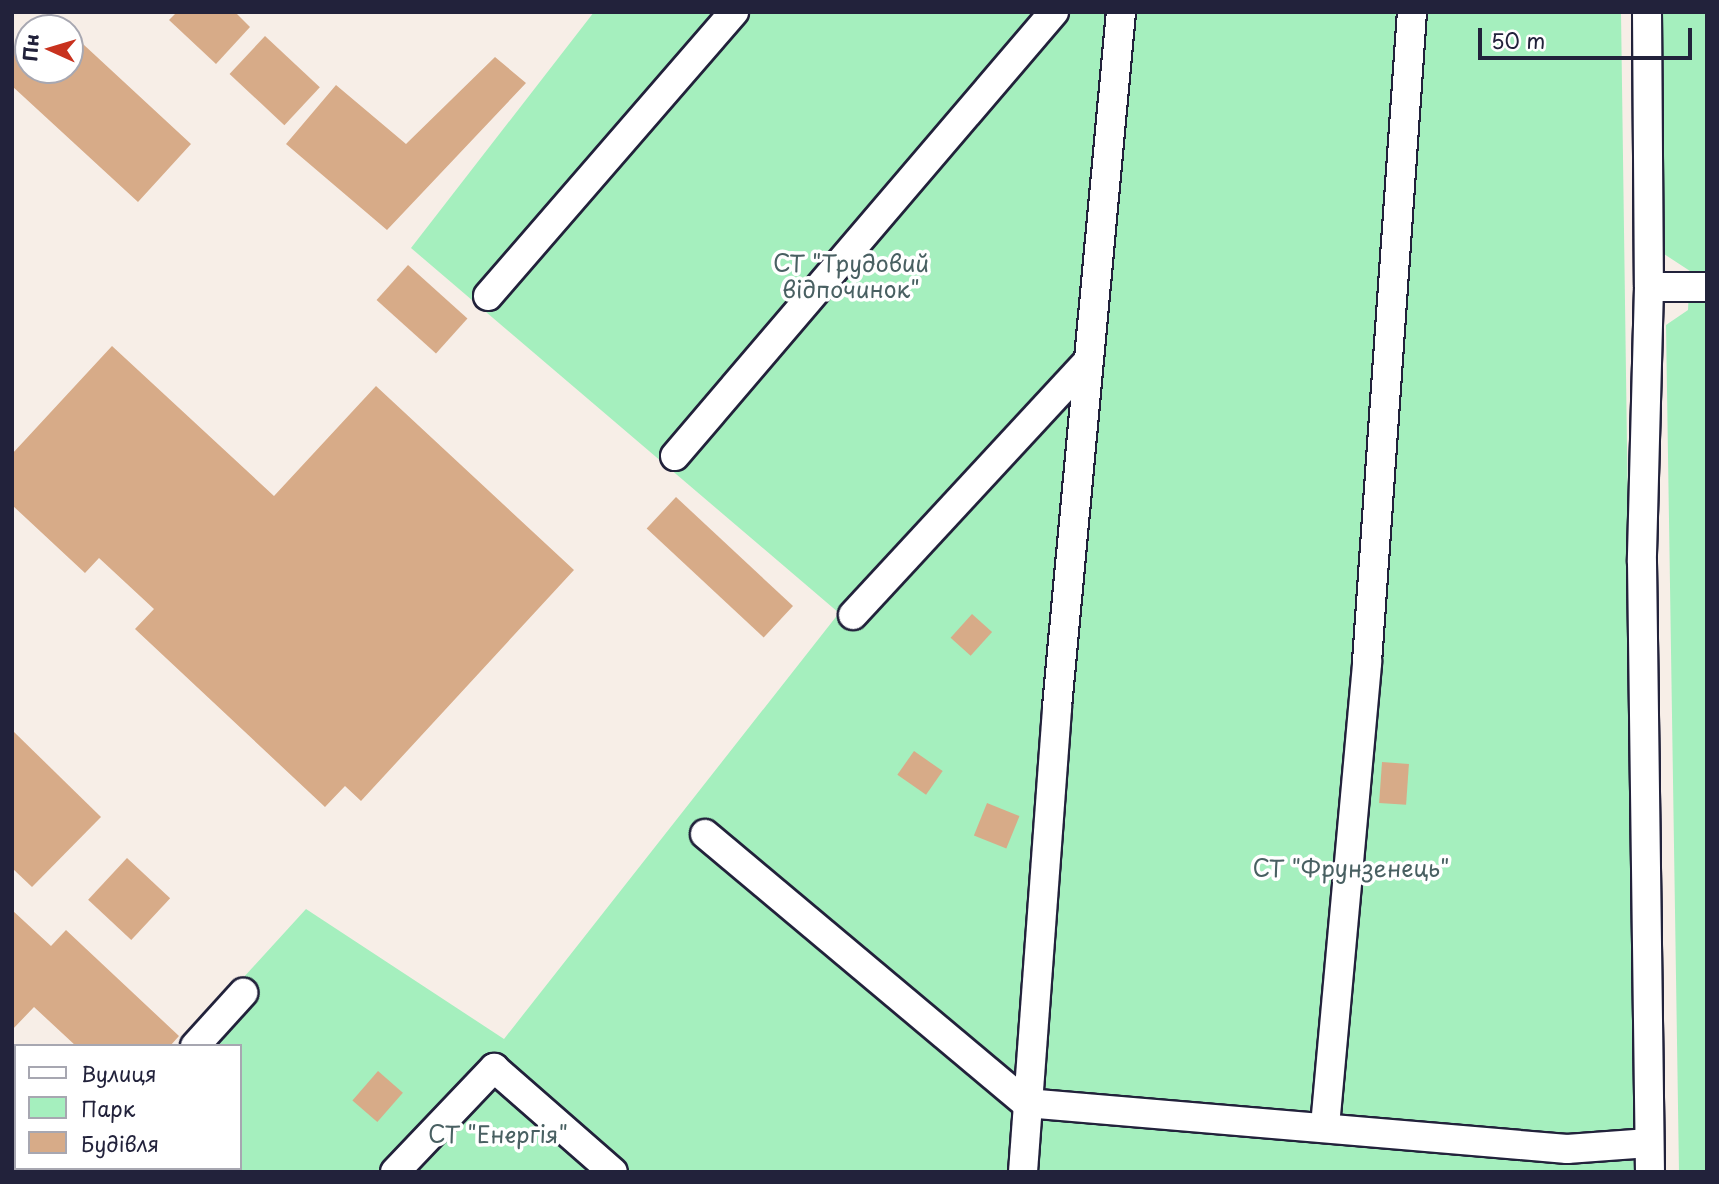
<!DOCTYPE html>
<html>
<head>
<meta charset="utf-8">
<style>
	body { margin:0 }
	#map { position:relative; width:1719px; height:1184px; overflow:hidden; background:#f7eee7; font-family:"Playpen Sans",sans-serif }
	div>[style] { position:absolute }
	.green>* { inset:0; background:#a5efbe }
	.building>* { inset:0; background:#d7ab88; transform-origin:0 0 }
	.roads { filter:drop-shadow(2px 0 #22223b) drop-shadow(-2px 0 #22223b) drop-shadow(0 2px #22223b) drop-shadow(0 -2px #22223b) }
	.minor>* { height:28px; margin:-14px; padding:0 14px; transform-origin:14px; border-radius:14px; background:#fff }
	span { translate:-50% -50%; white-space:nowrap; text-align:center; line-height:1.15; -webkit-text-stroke:7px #fff; paint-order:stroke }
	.park-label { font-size:23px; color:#496062 }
	.frame { position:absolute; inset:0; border:14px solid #22223b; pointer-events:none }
	.legend { position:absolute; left:14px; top:1044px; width:228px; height:126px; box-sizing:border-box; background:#fff; border:2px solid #a7a7b1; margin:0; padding:9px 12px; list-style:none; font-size:21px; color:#22223b }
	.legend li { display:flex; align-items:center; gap:14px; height:35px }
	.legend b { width:35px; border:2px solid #a7a7b1 }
	.north { position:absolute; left:14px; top:14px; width:70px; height:70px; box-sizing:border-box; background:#fff; border:2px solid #a7a7b1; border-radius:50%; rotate:274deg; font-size:19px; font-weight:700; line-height:28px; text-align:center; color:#22223b }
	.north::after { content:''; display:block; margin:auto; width:24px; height:32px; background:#c8321e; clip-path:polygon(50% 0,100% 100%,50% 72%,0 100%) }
	.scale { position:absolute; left:1478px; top:28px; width:214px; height:32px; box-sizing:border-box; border:4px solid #22223b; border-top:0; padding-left:9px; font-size:21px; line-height:24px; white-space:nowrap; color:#22223b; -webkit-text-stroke:5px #fff; paint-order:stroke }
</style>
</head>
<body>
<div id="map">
	<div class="green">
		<div style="clip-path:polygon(594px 12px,1621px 12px,1637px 1172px,65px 1172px,240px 1168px,240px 1046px,181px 1046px,306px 909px,504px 1039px,839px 613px,411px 248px)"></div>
		<div style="clip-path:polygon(1660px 12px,1707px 12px,1707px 1172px,1679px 1172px,1666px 325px,1688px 310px,1690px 271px,1664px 254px)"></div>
	</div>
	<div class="building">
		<div style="clip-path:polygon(49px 12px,65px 28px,34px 28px)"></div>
		<div style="clip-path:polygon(177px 12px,235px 12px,250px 27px,216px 64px,169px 20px)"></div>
		<div style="clip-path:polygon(70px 32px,191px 144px,138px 202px,12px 86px,12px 52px,28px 35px,28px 70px,70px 70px)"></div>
		<div style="left:265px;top:36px;width:75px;height:52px;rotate:43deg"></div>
		<div style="clip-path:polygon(495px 57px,526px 83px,387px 230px,286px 144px,336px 85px,406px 144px)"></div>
		<div style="left:408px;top:265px;width:80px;height:47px;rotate:42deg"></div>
		<div style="clip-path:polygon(112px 346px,274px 496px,376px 386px,574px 570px,361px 801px,345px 786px,325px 807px,135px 629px,154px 609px,99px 558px,85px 573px,12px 505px,12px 454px)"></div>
		<div style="left:676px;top:497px;width:160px;height:43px;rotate:43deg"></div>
		<div style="left:972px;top:614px;width:27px;height:32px;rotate:42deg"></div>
		<div style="clip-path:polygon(12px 730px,101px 817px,32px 887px,12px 868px)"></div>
		<div style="left:914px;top:751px;width:35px;height:29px;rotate:35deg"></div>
		<div style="left:1382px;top:762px;width:27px;height:41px;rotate:4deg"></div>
		<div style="left:987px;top:803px;width:35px;height:35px;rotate:22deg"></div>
		<div style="left:127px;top:858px;width:59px;height:57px;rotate:43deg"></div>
		<div style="clip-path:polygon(12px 910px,51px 946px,66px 930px,179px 1036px,170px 1046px,76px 1046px,34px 1007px,12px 1030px)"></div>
		<div style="left:378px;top:1071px;width:33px;height:39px;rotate:41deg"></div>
		<div style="clip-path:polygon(16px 1138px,16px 1168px,57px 1168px,12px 1172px)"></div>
	</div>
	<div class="roads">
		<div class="minor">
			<div style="left:1647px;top:12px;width:275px;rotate:89.6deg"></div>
			<div style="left:1649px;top:287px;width:275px;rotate:91.5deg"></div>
			<div style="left:1642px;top:562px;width:610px;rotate:89.25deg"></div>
			<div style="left:1649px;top:287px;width:58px"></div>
			<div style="left:488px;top:296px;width:376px;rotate:-49.1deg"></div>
			<div style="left:675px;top:456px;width:584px;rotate:-49.52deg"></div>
			<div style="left:853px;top:615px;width:346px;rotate:-47.2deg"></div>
			<div style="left:705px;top:834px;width:419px;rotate:40deg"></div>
			<div style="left:1026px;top:1103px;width:543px;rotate:4.86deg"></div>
			<div style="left:1567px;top:1149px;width:82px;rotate:-4.2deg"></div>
			<div style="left:195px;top:1046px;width:72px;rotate:-47.8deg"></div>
			<div style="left:1325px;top:1126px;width:466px;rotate:-84.8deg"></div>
			<div style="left:1367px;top:662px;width:652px;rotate:-86.04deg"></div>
			<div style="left:79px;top:1172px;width:5px;rotate:-53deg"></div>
			<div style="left:395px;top:1172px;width:144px;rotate:-46.4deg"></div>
			<div style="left:494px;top:1068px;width:158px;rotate:41.2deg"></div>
			<div style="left:1023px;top:1172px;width:466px;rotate:-85.8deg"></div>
			<div style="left:1057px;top:707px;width:698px;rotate:-84.74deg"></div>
		</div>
	</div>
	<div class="park-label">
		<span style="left:851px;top:276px">СТ "Трудовий<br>відпочинок"</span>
		<span style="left:1351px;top:868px">СТ "Фрунзенець"</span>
		<span style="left:498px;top:1134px">СТ "Енергія"</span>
	</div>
	<div class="frame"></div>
	<ul class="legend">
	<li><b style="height:9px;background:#fff"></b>Вулиця</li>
	<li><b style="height:19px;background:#a5efbe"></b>Парк</li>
	<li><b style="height:19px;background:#d7ab88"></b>Будівля</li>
	</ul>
	<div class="north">Пн</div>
	<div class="scale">50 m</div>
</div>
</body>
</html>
